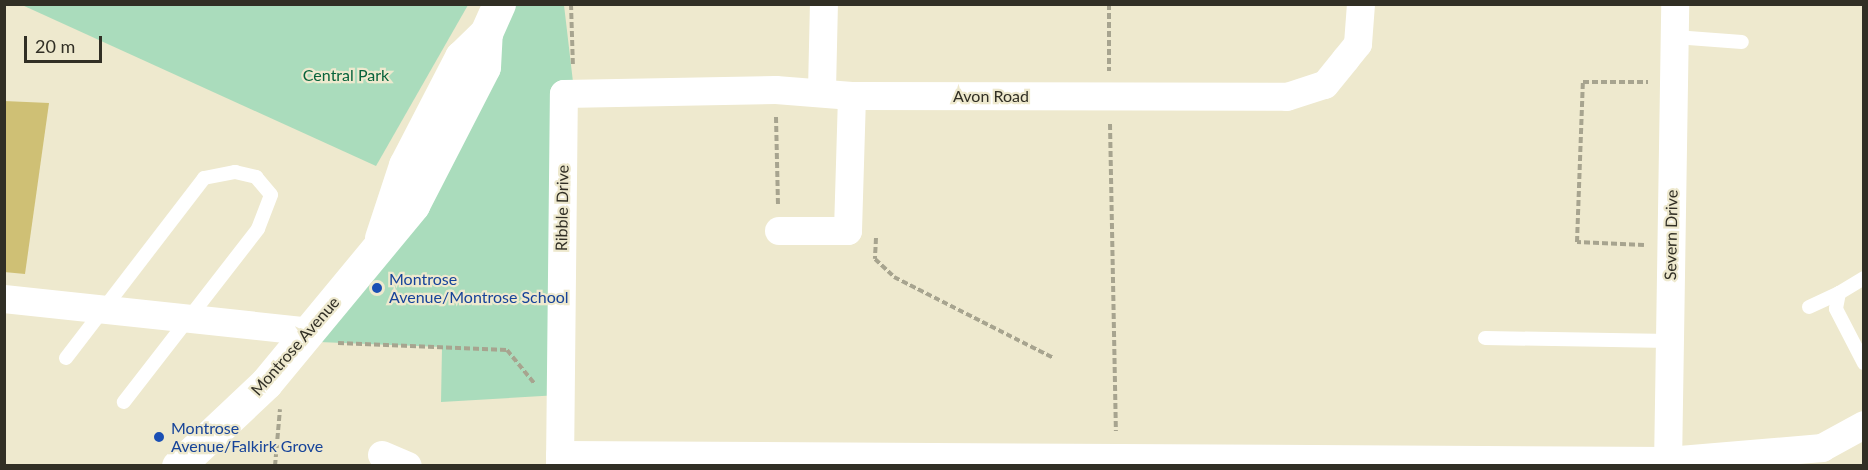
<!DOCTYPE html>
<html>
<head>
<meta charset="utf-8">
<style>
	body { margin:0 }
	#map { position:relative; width:1868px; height:470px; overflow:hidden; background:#eee9ce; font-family:Lato,sans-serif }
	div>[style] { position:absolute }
	.green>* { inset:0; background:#aadcbc }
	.building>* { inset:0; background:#cfc075 }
	.path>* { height:4px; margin-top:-2px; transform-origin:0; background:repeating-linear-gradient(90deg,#a7a48f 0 6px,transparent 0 9px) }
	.service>* { height:14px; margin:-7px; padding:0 7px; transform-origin:7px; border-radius:7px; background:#fff }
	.minor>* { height:28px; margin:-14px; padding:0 14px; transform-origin:14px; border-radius:14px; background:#fff }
	.tertiary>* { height:33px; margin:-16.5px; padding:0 16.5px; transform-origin:16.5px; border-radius:16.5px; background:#fff }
	.dots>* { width:16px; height:16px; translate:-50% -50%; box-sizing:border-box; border:3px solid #eee9ce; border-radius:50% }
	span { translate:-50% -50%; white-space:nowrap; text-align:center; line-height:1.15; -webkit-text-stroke:4.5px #eee9ce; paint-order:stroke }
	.park-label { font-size:16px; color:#07633b }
	.street-label { font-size:16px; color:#312f25 }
	.transit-label { font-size:16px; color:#164399 }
	.left { translate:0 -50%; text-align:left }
	.frame { position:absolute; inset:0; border:6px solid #312f25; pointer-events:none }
	.scale { position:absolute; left:24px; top:36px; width:78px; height:27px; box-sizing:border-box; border:3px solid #312f25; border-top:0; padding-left:8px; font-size:18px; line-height:21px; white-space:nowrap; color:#312f25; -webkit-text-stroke:4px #eee9ce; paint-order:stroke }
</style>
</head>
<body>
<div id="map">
	<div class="green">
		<div style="clip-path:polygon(22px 5px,468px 5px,376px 166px)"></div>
		<div style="clip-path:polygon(507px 5px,564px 5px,573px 82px,559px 395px,441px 402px,442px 347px,319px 342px)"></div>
	</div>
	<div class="building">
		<div style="clip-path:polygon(4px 101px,49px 103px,25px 274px,4px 272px)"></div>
	</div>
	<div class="path">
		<div style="left:571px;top:4px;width:63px;rotate:88.2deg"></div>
		<div style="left:1109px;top:4px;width:67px;rotate:90deg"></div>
		<div style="left:776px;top:117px;width:89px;rotate:88.7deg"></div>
		<div style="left:1110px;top:124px;width:307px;rotate:88.9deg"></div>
		<div style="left:876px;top:238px;width:21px;rotate:93deg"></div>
		<div style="left:875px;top:259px;width:26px;rotate:43deg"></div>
		<div style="left:894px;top:277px;width:179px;rotate:26.9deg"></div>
		<div style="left:1644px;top:245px;width:67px;rotate:-177.4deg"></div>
		<div style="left:1577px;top:242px;width:160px;rotate:-87.9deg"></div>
		<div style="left:1583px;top:82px;width:65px"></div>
		<div style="left:338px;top:343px;width:169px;rotate:2.4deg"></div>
		<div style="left:507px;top:350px;width:43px;rotate:50.7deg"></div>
		<div style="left:275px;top:466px;width:57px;rotate:-85deg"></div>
	</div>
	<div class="service">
		<div style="left:1675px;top:37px;width:67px;rotate:4.3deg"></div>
		<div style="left:1864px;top:278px;width:29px;rotate:149deg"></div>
		<div style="left:1839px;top:293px;width:16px;rotate:101deg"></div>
		<div style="left:1836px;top:309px;width:61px;rotate:62.6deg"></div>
		<div style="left:1809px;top:307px;width:33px;rotate:-25deg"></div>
		<div style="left:1485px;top:338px;width:185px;rotate:0.9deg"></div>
		<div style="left:66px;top:358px;width:227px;rotate:-52.5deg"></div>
		<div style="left:204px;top:178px;width:32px;rotate:-11deg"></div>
		<div style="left:235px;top:172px;width:22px;rotate:13deg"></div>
		<div style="left:256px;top:177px;width:23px;rotate:50deg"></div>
		<div style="left:271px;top:195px;width:36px;rotate:111deg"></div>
		<div style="left:258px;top:229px;width:219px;rotate:127.8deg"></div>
	</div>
	<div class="minor">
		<div style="left:822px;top:90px;width:86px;rotate:-88.7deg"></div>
		<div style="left:779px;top:231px;width:69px"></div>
		<div style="left:848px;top:231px;width:135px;rotate:-88.3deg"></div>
		<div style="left:4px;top:299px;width:309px;rotate:6.1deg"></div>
		<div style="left:382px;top:455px;width:28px;rotate:23deg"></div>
		<div style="left:560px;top:455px;width:1108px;rotate:0.31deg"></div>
		<div style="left:1668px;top:461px;width:155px;rotate:-4.8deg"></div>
		<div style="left:1822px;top:448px;width:48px;rotate:-28.7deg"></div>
		<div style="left:560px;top:466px;width:372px;rotate:-89.4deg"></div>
		<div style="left:564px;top:94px;width:212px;rotate:-1.1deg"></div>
		<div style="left:776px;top:90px;width:76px;rotate:4.5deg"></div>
		<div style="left:852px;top:96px;width:435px;rotate:0.1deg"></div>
		<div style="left:1287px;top:97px;width:40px;rotate:-18deg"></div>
		<div style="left:1325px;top:85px;width:33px;rotate:-51deg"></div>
		<div style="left:1346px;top:59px;width:19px;rotate:-51deg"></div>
		<div style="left:1358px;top:44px;width:40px;rotate:-85.7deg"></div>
		<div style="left:1668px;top:466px;width:462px;rotate:-89.1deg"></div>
	</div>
	<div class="tertiary">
		<div style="left:381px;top:238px;width:77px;rotate:-71.8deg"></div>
		<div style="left:405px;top:165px;width:122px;rotate:-62.6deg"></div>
		<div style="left:461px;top:57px;width:35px;rotate:-44deg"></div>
		<div style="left:486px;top:33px;width:32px;rotate:-66deg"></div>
		<div style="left:178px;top:466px;width:121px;rotate:-43.3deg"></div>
		<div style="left:266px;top:383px;width:231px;rotate:-50.4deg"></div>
		<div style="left:413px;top:205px;width:155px;rotate:-62.8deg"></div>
		<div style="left:484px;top:67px;width:34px;rotate:-87deg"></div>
	</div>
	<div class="dots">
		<div style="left:377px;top:288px;background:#1a4fb4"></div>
		<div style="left:159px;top:437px;background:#1a4fb4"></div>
	</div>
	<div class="park-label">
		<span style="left:346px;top:75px">Central Park</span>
	</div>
	<div class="street-label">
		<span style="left:991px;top:96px">Avon Road</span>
		<span style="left:562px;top:208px;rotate:-89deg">Ribble Drive</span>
		<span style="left:1671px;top:235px;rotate:-89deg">Severn Drive</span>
		<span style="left:295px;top:346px;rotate:-49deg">Montrose Avenue</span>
	</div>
	<div class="transit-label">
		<span class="left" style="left:389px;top:288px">Montrose<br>Avenue/Montrose School</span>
		<span class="left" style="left:171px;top:437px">Montrose<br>Avenue/Falkirk Grove</span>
	</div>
	<div class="frame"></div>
	<div class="scale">20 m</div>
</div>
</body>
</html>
